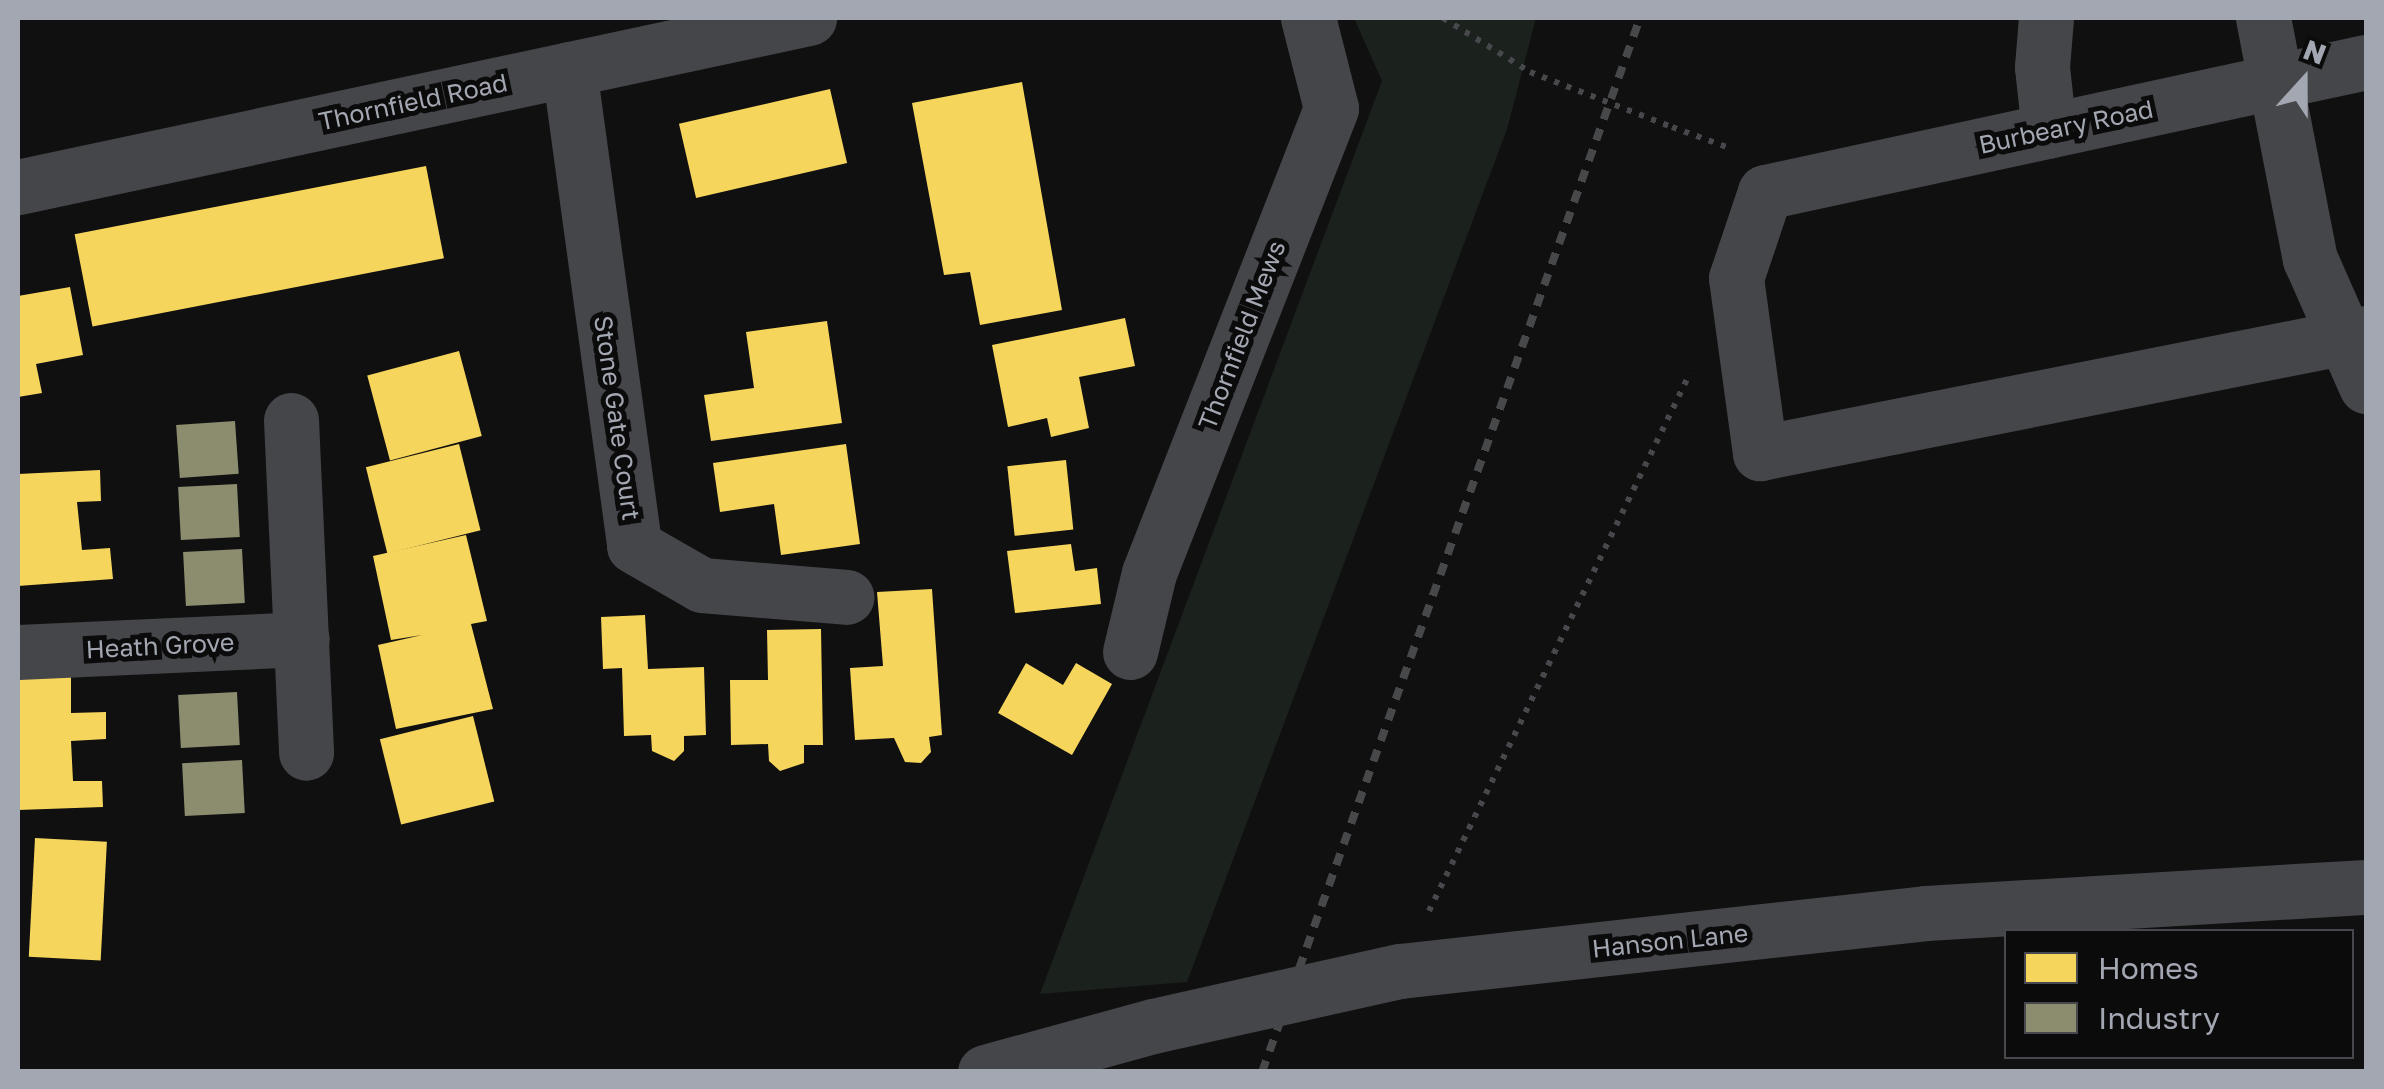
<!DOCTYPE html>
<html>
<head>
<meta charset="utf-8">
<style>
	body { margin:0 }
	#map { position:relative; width:2384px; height:1089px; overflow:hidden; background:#101011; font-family:"Golos Text",sans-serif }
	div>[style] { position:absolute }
	.green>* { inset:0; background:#1b211c }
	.homes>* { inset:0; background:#f6d55c; transform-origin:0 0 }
	.industry>* { inset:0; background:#8c8c6e; transform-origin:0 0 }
	.path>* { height:6px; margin-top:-3px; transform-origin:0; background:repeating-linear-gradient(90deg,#47484b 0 5px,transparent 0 13px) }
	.minor>* { height:55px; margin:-27.5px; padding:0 27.5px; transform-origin:27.5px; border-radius:27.5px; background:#45464a }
	.rail>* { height:8px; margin-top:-4px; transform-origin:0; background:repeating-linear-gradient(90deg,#47484a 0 12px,transparent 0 22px) }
	.path-bridge>* { height:6px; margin-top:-3px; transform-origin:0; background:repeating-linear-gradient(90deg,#47484b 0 5px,transparent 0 13px) }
	.minor-bridge>* { height:55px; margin:-27.5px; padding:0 27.5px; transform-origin:27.5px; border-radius:27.5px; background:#45464a }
	span { translate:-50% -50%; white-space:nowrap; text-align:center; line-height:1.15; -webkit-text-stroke:10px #0b0b0c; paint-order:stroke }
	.street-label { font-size:25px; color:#a3a7b1 }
	.frame { position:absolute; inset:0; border:20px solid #a3a7b1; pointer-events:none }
	.legend { position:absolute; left:2004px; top:929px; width:350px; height:130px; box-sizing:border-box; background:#0b0b0c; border:2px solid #48494e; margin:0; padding:12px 18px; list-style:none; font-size:30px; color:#a3a7b1 }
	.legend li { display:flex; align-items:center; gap:20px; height:50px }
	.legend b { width:50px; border:2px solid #48494e }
	.north { position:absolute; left:2254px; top:30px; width:100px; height:100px; -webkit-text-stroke:8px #0b0b0c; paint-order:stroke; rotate:21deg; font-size:28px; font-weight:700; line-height:40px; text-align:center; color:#a3a7b1 }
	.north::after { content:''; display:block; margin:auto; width:35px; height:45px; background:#a3a7b1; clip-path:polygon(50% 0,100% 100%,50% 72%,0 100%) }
</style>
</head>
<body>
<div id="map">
	<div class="green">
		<div style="clip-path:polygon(1354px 18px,1536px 18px,1507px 129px,1187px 982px,1040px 994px,1382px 81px)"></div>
	</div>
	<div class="homes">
		<div style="clip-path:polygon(1022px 82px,1062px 310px,980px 325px,970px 272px,944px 275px,912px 103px)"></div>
		<div style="left:830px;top:89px;width:76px;height:155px;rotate:77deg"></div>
		<div style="left:426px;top:166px;width:94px;height:358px;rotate:79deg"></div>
		<div style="clip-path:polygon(70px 287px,83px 355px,36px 364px,42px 393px,18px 397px,18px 296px)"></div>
		<div style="clip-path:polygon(1125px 318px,1135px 366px,1079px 377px,1089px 428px,1051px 437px,1047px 418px,1008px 427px,992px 345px)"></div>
		<div style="clip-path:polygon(827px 321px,842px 423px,711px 441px,704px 395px,754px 388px,746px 332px)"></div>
		<div style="left:459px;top:351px;width:88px;height:95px;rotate:75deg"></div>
		<div style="left:459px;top:444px;width:89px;height:96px;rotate:76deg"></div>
		<div style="clip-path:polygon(846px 444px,860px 544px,781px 555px,774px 504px,720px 512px,713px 463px)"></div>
		<div style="left:1066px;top:460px;width:70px;height:59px;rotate:84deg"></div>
		<div style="clip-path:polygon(100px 470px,101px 501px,77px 502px,82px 550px,110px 548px,113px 579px,18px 586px,18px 474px)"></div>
		<div style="clip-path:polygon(466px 535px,487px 621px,471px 624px,493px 709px,396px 729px,378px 645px,422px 635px,391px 640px,373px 556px)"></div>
		<div style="clip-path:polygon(1071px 544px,1075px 571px,1097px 568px,1101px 604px,1015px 613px,1007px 551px)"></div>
		<div style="clip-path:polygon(932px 589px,942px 735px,929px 737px,931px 752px,921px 763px,905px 762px,894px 738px,855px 740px,850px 668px,883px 666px,877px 592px)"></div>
		<div style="clip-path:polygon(645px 615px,648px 669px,704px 667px,706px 735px,684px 736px,684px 751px,674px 761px,652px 751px,651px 735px,624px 736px,622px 668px,603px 669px,601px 617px)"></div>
		<div style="clip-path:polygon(821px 629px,823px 745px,804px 745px,804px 763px,780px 771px,769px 761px,768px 744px,731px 745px,730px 680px,768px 680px,767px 630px)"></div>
		<div style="clip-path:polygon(1026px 663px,1063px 685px,1076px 663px,1112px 684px,1072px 755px,998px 713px)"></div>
		<div style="clip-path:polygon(71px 677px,71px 713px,106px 712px,106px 739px,71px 741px,73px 781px,102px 781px,103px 807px,18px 810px,18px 679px)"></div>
		<div style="left:473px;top:716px;width:88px;height:96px;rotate:76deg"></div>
		<div style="left:35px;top:838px;width:72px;height:119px;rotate:3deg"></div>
	</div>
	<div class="industry">
		<div style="left:235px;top:421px;width:53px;height:59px;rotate:86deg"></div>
		<div style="left:237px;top:484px;width:53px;height:59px;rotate:87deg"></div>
		<div style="left:242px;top:549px;width:54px;height:59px;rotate:87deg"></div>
		<div style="left:237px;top:692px;width:53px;height:59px;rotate:87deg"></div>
		<div style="left:242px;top:760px;width:53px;height:60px;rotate:87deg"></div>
	</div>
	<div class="path">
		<div style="left:1443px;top:18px;width:102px;rotate:31.8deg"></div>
		<div style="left:1672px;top:127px;width:64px;rotate:20.1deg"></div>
		<div style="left:1429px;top:911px;width:598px;rotate:-64.12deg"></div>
	</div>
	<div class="minor">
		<div style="left:2046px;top:18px;width:49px;rotate:94.7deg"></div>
		<div style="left:2042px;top:67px;width:64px;rotate:83.8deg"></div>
		<div style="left:2263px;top:18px;width:246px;rotate:79deg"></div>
		<div style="left:2310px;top:259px;width:139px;rotate:66.2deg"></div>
		<div style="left:2366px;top:62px;width:615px;rotate:167.79deg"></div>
		<div style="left:1765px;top:192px;width:91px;rotate:108.6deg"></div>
		<div style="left:1736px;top:278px;width:177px;rotate:82.2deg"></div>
		<div style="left:1760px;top:453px;width:618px;rotate:-11.2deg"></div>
		<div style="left:569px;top:69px;width:481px;rotate:82.2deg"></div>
		<div style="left:634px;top:546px;width:78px;rotate:29.8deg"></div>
		<div style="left:702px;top:585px;width:145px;rotate:4.7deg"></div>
		<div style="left:18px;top:187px;width:809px;rotate:-12.06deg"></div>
		<div style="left:291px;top:420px;width:333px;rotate:87.4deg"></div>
		<div style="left:18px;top:652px;width:284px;rotate:-2.6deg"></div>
		<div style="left:1130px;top:652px;width:81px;rotate:-76.5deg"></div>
		<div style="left:1149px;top:573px;width:499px;rotate:-68.6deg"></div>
		<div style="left:1331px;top:108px;width:93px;rotate:-104.3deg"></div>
		<div style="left:1400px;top:971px;width:529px;rotate:-6.29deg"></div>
		<div style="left:1926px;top:913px;width:441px;rotate:-3.4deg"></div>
		<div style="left:985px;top:1072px;width:174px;rotate:-15.3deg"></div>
	</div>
	<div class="rail">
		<div style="left:1262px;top:1072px;width:1120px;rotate:-70.27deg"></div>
	</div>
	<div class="path-bridge">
		<div style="left:1530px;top:72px;width:152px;rotate:21.2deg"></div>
	</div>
	<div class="minor-bridge">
		<div style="left:1153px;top:1026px;width:253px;rotate:-12.6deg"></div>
	</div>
	<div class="street-label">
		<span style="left:413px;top:102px;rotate:-12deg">Thornfield Road</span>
		<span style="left:2066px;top:127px;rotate:-12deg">Burbeary Road</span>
		<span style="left:1242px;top:335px;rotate:-69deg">Thornfield Mews</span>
		<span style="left:617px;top:418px;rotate:82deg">Stone Gate Court</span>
		<span style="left:160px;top:646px;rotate:-3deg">Heath Grove</span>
		<span style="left:1670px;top:941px;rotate:-6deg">Hanson Lane</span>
	</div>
	<div class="frame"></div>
	<ul class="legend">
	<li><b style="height:28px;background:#f6d55c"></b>Homes</li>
	<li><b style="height:28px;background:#8c8c6e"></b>Industry</li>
	</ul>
	<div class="north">N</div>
</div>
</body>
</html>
